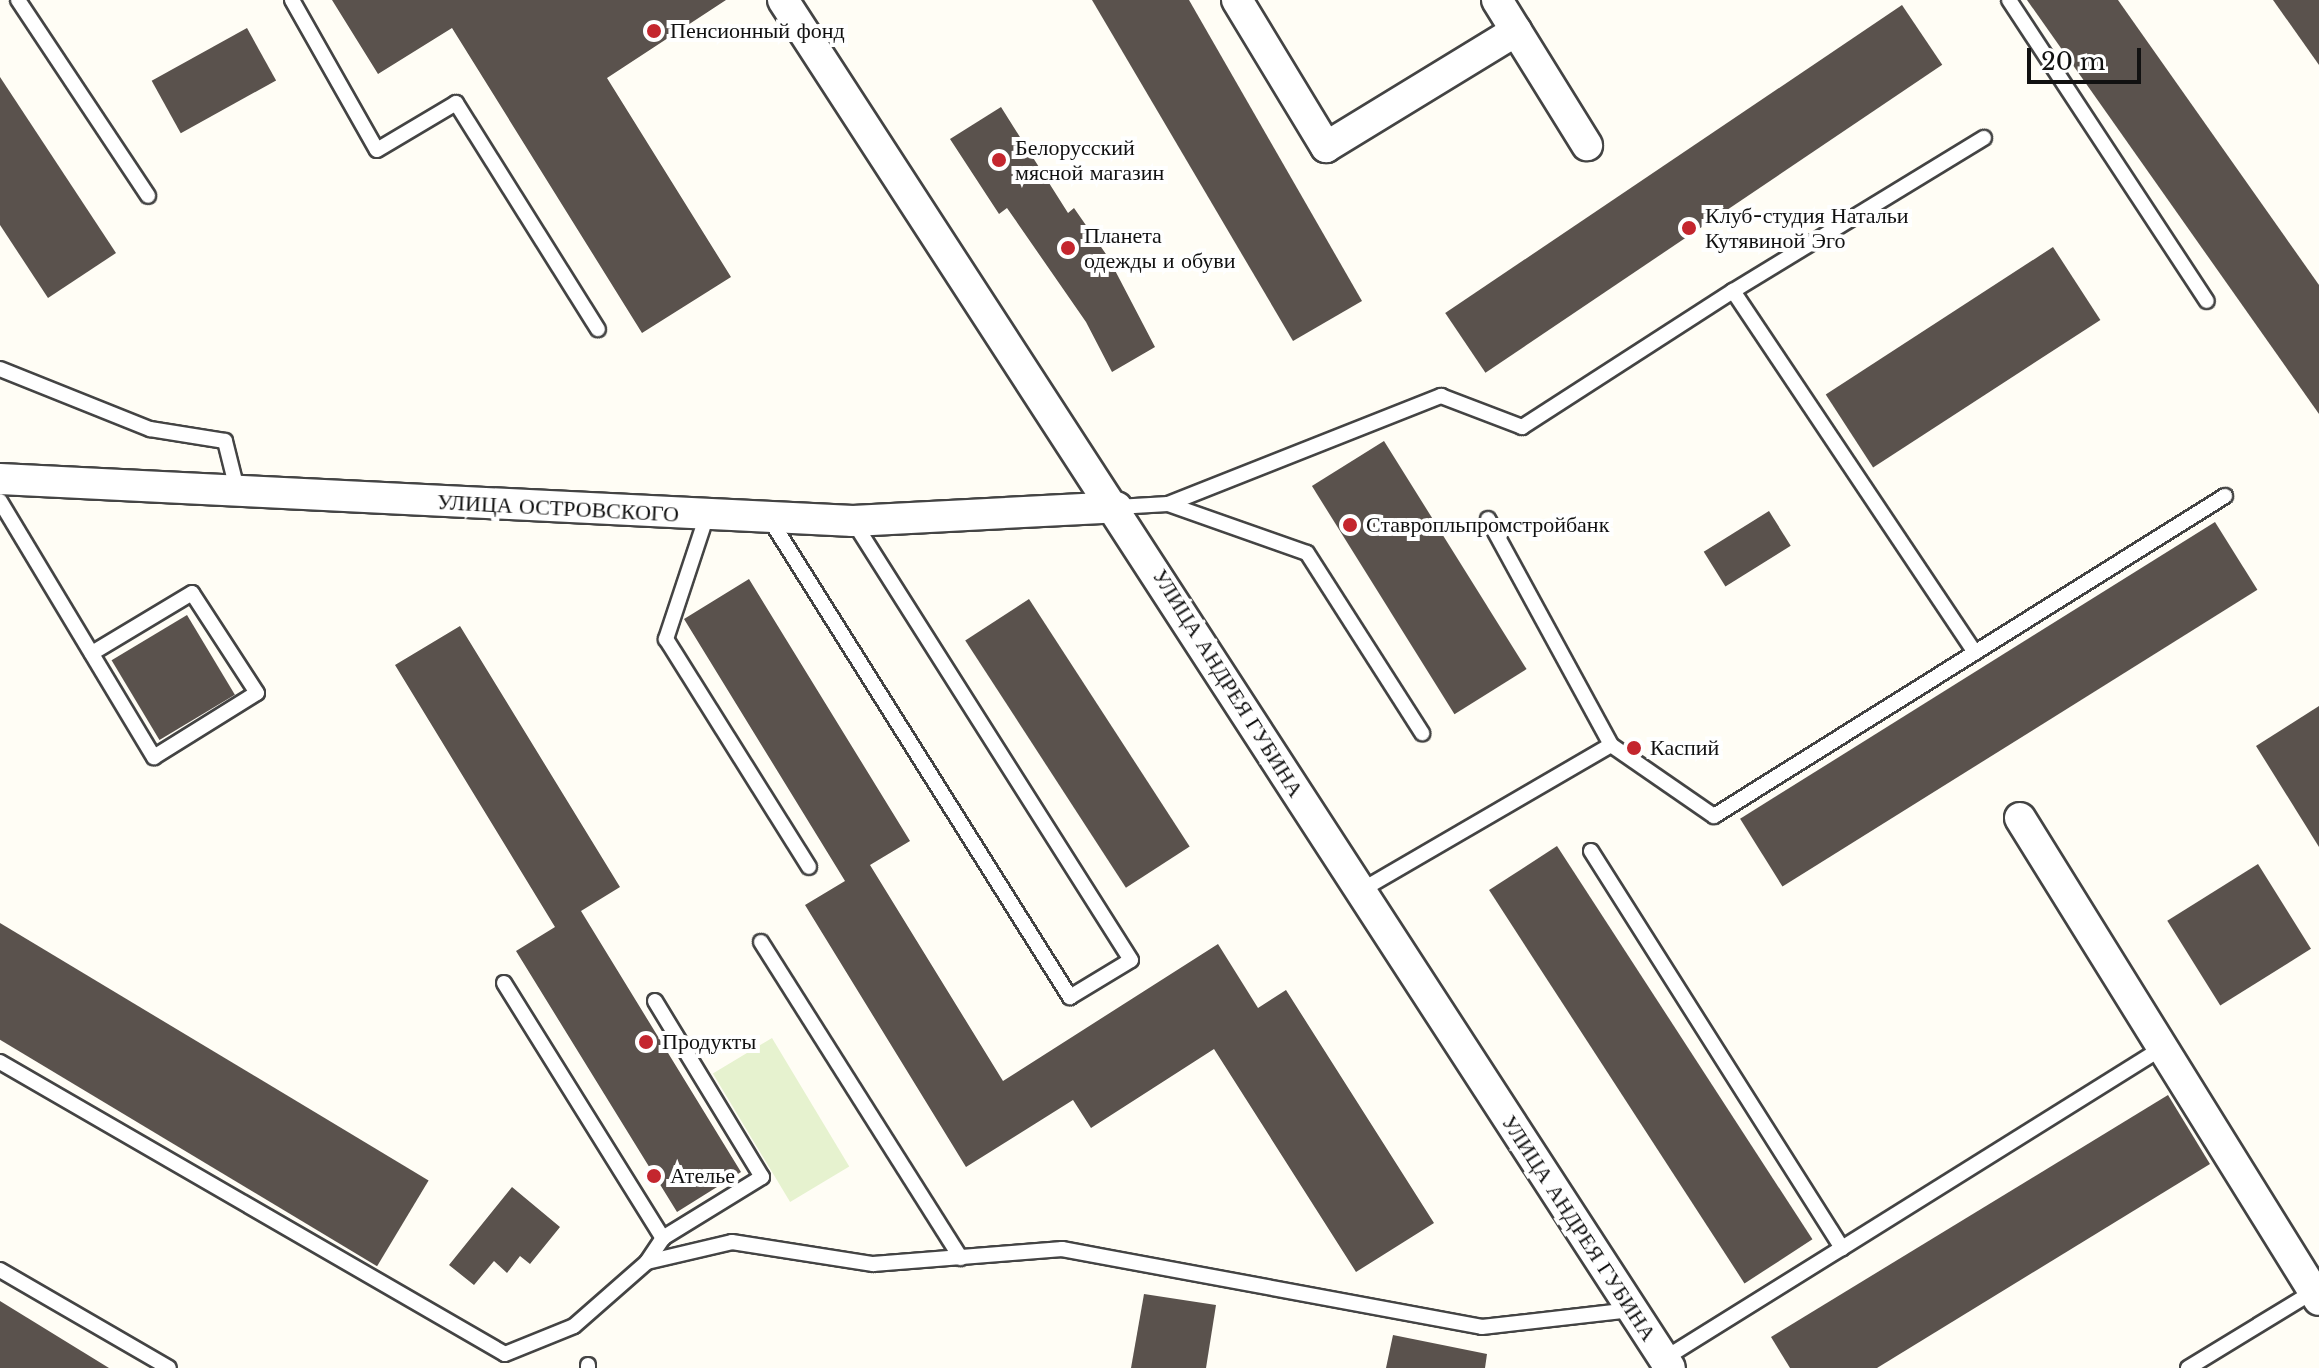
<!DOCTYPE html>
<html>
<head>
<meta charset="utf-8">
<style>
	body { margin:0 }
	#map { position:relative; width:2319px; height:1368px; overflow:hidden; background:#fffdf5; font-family:"Libre Baskerville",serif }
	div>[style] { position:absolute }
	.pitch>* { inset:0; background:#e6f2cf; transform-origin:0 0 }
	.building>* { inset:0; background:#5a524d; transform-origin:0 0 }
	.roads { filter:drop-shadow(2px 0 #444) drop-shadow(-2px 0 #444) drop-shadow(0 2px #444) drop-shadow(0 -2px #444) }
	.service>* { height:14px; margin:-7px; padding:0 7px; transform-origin:7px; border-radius:7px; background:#fff }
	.minor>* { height:30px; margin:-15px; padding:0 15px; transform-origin:15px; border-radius:15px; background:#fff }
	.dots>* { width:22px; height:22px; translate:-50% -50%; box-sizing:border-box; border:4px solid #fff; border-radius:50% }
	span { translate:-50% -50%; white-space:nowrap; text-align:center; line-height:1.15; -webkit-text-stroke:8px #fff; paint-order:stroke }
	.poi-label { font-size:22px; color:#111 }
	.left { translate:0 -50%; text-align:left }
	.street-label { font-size:22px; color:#111 }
	.scale { position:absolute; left:2027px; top:48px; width:114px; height:36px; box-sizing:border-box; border:4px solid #111; border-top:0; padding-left:10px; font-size:24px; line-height:28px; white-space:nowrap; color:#111; -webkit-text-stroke:6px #fff; paint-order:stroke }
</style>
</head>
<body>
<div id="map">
	<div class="pitch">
		<div style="left:772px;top:1038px;width:150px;height:69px;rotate:59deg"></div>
	</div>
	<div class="building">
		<div style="clip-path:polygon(332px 0,726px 0,607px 78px,731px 277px,642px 333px,452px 28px,378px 74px)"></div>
		<div style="clip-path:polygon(1092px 0,1189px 0,1362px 301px,1293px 341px)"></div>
		<div style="clip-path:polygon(2027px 0,2118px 0,2319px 285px,2319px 414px)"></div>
		<div style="clip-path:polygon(2273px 0,2319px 0,2319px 65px)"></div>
		<div style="left:1902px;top:5px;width:72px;height:551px;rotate:56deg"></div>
		<div style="left:247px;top:28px;width:60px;height:109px;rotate:61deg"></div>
		<div style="clip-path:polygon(0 77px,116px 253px,48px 298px,0 225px)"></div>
		<div style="clip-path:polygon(1001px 107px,1068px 213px,1074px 208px,1108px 257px,1155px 347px,1112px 372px,1086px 322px,1007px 208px,999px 214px,950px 139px)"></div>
		<div style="left:2053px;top:247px;width:87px;height:271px;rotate:57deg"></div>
		<div style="left:1384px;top:441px;width:269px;height:85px;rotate:58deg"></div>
		<div style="left:1769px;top:511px;width:41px;height:77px;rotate:58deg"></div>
		<div style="left:2215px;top:522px;width:80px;height:560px;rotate:58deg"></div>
		<div style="clip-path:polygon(749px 579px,910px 841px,870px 865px,1003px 1081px,1218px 944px,1258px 1008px,1286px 990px,1434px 1223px,1356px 1272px,1214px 1049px,1091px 1128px,1073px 1100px,966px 1167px,805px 905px,845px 881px,684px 619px)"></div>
		<div style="left:1029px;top:599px;width:295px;height:76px;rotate:57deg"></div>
		<div style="left:187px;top:615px;width:93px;height:88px;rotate:59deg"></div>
		<div style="clip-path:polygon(460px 626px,620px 887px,581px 911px,741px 1172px,677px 1212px,516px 951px,555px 927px,395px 665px)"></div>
		<div style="clip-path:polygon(2319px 706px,2319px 847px,2256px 746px)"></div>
		<div style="left:1557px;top:846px;width:469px;height:81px;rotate:57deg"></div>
		<div style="left:2258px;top:864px;width:100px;height:107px;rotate:58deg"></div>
		<div style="left:0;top:923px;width:500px;height:100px;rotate:31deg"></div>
		<div style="clip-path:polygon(2168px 1095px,2210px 1164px,1877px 1368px,1790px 1368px,1771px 1337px)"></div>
		<div style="clip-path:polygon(512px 1187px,560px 1227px,530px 1264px,520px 1256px,507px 1273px,494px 1261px,474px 1285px,449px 1265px)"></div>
		<div style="clip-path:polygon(1144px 1294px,1216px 1305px,1206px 1368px,1131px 1368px)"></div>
		<div style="clip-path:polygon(0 1301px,109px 1368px,0 1368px)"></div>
		<div style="clip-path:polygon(1393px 1335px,1487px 1354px,1485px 1368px,1386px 1368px)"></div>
	</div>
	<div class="roads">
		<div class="service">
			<div style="left:18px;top:0;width:235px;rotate:56.4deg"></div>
			<div style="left:292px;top:0;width:172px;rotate:60.5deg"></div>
			<div style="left:377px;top:150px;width:92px;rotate:-30.7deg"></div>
			<div style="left:456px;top:103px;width:267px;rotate:57.9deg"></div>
			<div style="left:2009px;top:0;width:360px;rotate:56.7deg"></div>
			<div style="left:1733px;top:291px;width:294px;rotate:-31.4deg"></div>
			<div style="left:0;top:369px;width:162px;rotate:21.8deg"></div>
			<div style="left:150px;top:429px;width:76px;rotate:9.1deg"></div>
			<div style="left:225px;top:441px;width:54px;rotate:76deg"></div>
			<div style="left:0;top:501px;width:299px;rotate:59deg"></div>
			<div style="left:154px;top:757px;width:121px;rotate:-31.9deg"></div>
			<div style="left:257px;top:693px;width:119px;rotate:-123deg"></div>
			<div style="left:192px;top:593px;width:117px;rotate:149deg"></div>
			<div style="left:1168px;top:504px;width:147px;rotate:19.4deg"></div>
			<div style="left:1307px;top:553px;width:214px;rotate:57.4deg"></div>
			<div style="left:1117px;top:507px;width:51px;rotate:-3.4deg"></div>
			<div style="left:1168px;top:504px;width:294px;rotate:-21.6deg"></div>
			<div style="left:1441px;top:396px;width:87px;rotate:20.9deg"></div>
			<div style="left:1522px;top:427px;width:251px;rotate:-32.8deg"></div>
			<div style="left:1733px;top:291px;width:435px;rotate:56.2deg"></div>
			<div style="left:707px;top:515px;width:131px;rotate:108.3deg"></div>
			<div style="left:666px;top:639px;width:269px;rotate:57.9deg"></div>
			<div style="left:769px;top:518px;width:566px;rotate:57.86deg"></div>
			<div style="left:1070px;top:997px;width:71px;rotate:-31.2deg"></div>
			<div style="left:1131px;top:960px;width:520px;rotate:-122.34deg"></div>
			<div style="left:1488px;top:519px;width:257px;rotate:61.4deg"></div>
			<div style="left:1611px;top:745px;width:125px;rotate:34.6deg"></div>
			<div style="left:1714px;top:816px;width:603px;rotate:-32.06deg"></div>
			<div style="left:1591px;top:851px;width:470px;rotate:57.7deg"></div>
			<div style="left:1842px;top:1248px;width:210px;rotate:148.1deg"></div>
			<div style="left:1360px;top:891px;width:290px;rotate:-30.2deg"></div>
			<div style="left:761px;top:942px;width:374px;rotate:57.7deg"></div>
			<div style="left:504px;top:983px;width:301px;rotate:58.1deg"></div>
			<div style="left:663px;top:1238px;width:29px;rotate:124deg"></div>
			<div style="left:655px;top:1001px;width:206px;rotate:58.7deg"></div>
			<div style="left:762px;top:1177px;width:116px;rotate:148.4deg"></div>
			<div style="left:0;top:1062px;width:583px;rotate:30.04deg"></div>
			<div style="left:505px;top:1354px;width:74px;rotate:-22.1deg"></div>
			<div style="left:574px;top:1326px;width:97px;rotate:-41.2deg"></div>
			<div style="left:647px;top:1262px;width:87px;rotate:-13.2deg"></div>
			<div style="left:732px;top:1242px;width:143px;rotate:8.9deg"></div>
			<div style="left:873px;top:1264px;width:190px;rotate:-4.5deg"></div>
			<div style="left:1062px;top:1249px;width:427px;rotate:10.5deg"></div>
			<div style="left:1482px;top:1327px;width:150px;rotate:-6.5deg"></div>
			<div style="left:1842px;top:1248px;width:377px;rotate:-32deg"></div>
			<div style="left:0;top:1270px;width:195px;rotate:30.1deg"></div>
			<div style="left:588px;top:1368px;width:3px;rotate:-90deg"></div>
			<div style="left:2188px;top:1368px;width:148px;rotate:-31.4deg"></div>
		</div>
		<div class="minor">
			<div style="left:783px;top:0;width:1630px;rotate:57.04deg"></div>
			<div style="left:1237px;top:0;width:172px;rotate:58.8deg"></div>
			<div style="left:1326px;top:147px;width:223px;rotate:-31.4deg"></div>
			<div style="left:1497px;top:0;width:171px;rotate:58.2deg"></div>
			<div style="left:0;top:479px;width:854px;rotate:2.82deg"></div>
			<div style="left:853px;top:521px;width:264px;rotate:-3deg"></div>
			<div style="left:2020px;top:818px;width:567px;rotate:58.19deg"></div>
		</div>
	</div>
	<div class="dots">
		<div style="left:654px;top:31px;background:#c4262e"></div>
		<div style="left:999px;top:160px;background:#c4262e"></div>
		<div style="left:1689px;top:228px;background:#c4262e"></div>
		<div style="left:1068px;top:248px;background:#c4262e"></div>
		<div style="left:1350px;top:525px;background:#c4262e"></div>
		<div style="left:1634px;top:748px;background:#c4262e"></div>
		<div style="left:646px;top:1042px;background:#c4262e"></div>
		<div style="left:654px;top:1176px;background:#c4262e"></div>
	</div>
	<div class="poi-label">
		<span class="left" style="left:670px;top:31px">Пенсионный фонд</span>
		<span class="left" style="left:1015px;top:160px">Белорусский<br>мясной магазин</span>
		<span class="left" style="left:1705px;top:228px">Клуб-студия Натальи<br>Кутявиной Эго</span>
		<span class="left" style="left:1084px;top:248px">Планета<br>одежды и обуви</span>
		<span class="left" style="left:1366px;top:525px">Ставропльпромстройбанк</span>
		<span class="left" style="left:1650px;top:748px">Каспий</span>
		<span class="left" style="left:662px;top:1042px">Продукты</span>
		<span class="left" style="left:670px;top:1176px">Ателье</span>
	</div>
	<div class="street-label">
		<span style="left:558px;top:508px;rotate:3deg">УЛИЦА ОСТРОВСКОГО</span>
		<span style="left:1228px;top:683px;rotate:58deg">УЛИЦА АНДРЕЯ ГУБИНА</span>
		<span style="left:1579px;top:1228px;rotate:57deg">УЛИЦА АНДРЕЯ ГУБИНА</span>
	</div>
	<div class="scale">20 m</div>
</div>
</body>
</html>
